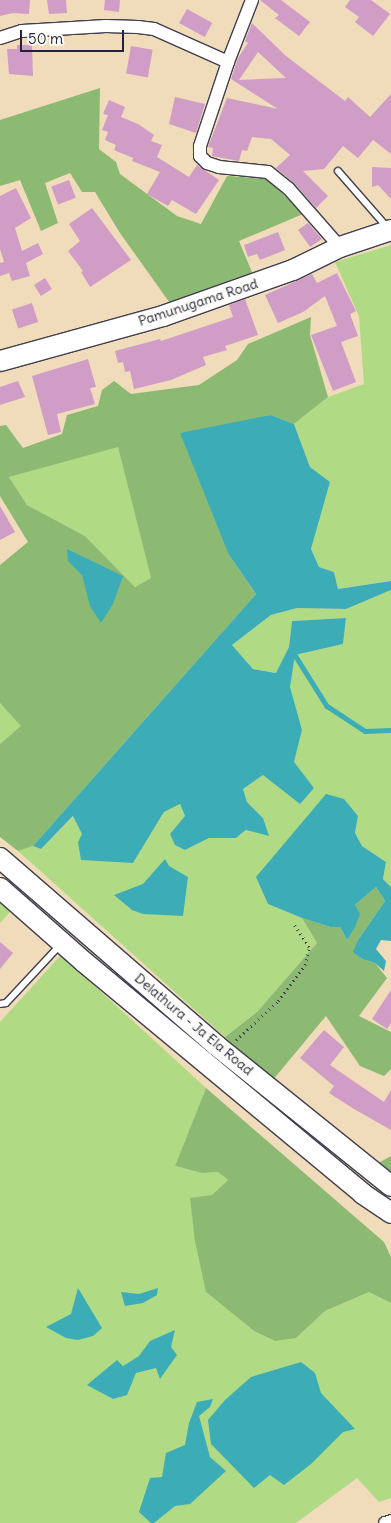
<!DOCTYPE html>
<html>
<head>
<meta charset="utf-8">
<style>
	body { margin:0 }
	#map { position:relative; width:391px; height:1523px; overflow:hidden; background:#f0dbbb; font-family:Delius,sans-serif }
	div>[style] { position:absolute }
	.green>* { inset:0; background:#b1da85 }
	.forest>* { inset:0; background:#8cba72 }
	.water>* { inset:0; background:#3cadb6 }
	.stream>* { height:4.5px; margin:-2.25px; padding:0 2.25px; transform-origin:2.25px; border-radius:2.25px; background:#3cadb6 }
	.building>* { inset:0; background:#d09dc6; transform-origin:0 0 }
	.path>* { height:2.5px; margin-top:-1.25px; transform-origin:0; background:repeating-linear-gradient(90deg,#413e4e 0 1px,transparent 0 5px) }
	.roads { filter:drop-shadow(1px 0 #413e4e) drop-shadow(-1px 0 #413e4e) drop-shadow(0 1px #413e4e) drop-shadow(0 -1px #413e4e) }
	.lane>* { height:6px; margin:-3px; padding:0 3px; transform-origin:3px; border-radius:3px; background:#fff }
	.street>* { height:12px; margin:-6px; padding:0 6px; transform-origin:6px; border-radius:6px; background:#fff }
	.primary>* { height:20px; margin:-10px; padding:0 10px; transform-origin:10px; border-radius:10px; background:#fff }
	span { translate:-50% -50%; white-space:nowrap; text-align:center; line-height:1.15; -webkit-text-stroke:4.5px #fdfcf7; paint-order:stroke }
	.street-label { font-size:14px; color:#22223b }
	.scale { position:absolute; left:20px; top:30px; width:104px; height:22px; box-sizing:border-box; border:2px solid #22223b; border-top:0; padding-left:6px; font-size:15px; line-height:18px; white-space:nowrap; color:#22223b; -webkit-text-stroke:4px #fdfcf7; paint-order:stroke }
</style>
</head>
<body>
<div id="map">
	<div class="green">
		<div style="clip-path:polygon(391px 245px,391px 581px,338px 589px,334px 572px,319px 567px,311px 549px,330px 482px,310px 467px,294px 424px,328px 397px,364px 384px,359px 316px,335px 262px)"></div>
		<div style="clip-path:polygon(118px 446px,151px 578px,135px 587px,85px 536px,27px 505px,9px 477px)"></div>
		<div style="clip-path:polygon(391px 590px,391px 887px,383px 879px,386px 862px,362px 846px,355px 833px,358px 816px,268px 904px,302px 918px,317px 943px,257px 1012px,225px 1037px,18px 851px,33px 846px,41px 849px,74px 816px,82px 834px,109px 860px,133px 863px,164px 812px,180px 804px,185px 816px,185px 850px,209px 838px,236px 838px,263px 818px,247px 802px,243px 789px,263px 775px,294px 762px,302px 730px,289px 687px,295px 655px,343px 644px,346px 618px,292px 621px,289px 647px,277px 673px,253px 669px,232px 645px,271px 615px,297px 608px,346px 609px)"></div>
		<div style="clip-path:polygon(0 703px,22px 726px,0 744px)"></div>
		<div style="clip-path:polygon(0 902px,11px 911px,0 923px)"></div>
		<div style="clip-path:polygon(61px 955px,206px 1088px,175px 1166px,202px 1173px,218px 1172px,228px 1180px,212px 1195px,206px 1292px,254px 1331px,275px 1341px,296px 1338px,325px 1311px,369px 1292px,391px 1303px,391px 1498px,379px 1502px,357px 1478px,296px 1523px,0 1523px,0 1022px)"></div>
	</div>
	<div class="forest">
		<div style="clip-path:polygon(100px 88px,99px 149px,116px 162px,120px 174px,177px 216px,201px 224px,227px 176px,268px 179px,303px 214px,239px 241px,254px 277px,172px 306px,120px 233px,95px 192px,82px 192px,70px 173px,45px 183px,58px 223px,41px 231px,20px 180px,0 186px,0 120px)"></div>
		<div style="clip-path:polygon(evenodd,311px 317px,310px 335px,328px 397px,294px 424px,271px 415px,250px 421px,229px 555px,256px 594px,33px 846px,18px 851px,0 837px,0 744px,21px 726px,0 703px,0 565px,28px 542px,0 496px,0 426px,6px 425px,23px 448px,62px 434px,67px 415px,98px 406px,102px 390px,114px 381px,131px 394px,199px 385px,237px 360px,248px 344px,311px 317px,118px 447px,151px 578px,135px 587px,85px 536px,27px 505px,9px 477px,118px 447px)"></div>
		<div style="clip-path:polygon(376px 887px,385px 901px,358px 940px,354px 952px,362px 959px,375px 963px,387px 978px,359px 1016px,391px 1032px,391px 1069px,384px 1076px,360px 1066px,326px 1016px,272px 1081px,239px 1053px,225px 1037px,257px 1012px,317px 943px,302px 918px,330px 927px,340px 927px,347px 940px,355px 905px)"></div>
		<div style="clip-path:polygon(206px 1088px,384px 1242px,391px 1257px,391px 1303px,369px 1292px,325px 1311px,296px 1338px,275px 1341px,254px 1331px,206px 1292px,195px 1241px,190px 1198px,212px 1195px,228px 1180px,218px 1172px,202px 1173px,175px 1166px)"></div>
		<div style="clip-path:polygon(391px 1156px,391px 1178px,373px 1166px)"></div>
	</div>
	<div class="water">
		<div style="clip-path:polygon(271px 415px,294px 424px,310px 467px,330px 482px,311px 549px,319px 567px,334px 572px,338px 589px,391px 581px,391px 590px,346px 609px,297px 608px,271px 615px,232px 645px,253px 669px,276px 673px,289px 647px,292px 621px,346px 618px,343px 644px,295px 655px,290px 687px,302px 730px,294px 762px,314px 788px,300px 804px,263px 775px,243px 789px,247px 802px,263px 818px,269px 836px,246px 830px,236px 838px,209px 838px,185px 850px,175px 845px,170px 834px,185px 816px,180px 804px,164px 812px,133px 863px,81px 860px,78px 842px,82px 834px,73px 816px,41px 849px,33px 846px,256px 594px,229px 555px,180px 433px)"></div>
		<div style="clip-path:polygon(67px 549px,123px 576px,113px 604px,101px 623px,90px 606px,82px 575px,68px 561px)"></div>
		<div style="clip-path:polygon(326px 794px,344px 799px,358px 816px,355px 833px,362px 846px,386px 862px,383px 879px,391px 887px,391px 941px,381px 940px,376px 949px,386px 961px,384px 971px,375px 963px,362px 959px,353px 952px,358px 940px,385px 901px,376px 887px,355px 905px,360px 914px,355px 927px,347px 940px,340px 927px,330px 927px,302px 918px,268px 904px,256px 877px)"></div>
		<div style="clip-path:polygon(165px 859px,169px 866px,188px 877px,183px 916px,143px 914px,132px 910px,114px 895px,143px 884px)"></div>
		<div style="clip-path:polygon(78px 1288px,102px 1328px,93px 1336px,78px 1340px,66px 1338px,46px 1327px,71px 1314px)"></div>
		<div style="clip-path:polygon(158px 1288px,157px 1295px,143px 1303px,125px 1306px,121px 1292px,139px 1294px)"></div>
		<div style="clip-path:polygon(175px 1330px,171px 1347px,177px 1355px,160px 1379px,156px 1368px,136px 1373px,127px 1395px,113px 1399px,87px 1385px,117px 1360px,123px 1366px,139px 1356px,150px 1341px)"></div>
		<div style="clip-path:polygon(301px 1362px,315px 1373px,321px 1393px,355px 1429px,343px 1432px,311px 1464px,284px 1485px,270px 1475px,254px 1488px,211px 1444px,208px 1420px,225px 1400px,251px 1377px)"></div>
		<div style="clip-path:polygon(213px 1399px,210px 1407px,199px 1416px,210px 1457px,226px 1471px,190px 1504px,175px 1506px,154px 1523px,151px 1523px,139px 1512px,150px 1478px,162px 1477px,166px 1453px,185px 1445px,189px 1423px,197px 1402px)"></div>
	</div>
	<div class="stream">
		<div style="left:295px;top:655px;width:60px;rotate:57.9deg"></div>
		<div style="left:327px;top:706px;width:45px;rotate:33.3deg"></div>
		<div style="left:365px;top:731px;width:26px;rotate:-2deg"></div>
	</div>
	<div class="building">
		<div style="clip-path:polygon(0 0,30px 0,29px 14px,13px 13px,0 16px)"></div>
		<div style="clip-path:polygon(47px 0,66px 0,67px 13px,49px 14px)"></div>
		<div style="clip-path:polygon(105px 0,120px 0,119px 12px,104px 10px)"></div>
		<div style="clip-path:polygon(260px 0,281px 0,310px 22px,299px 36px,275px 18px,279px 15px)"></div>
		<div style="clip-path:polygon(350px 0,371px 0,390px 14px,373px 36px,355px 22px,359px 17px,345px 7px)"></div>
		<div style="left:187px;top:9px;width:29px;height:16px;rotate:29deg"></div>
		<div style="clip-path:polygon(evenodd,252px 23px,286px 56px,345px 101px,348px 97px,370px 117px,391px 94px,391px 154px,373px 140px,358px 158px,343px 146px,324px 169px,303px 171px,328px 196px,316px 208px,295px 184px,276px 168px,290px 155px,271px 139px,252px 137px,247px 151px,242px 150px,239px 161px,212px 156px,213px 148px,208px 147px,227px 98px,278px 109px,231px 79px,238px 58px,248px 43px,245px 41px,252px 23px,258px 52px,286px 78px,239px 80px,258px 52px)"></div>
		<div style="clip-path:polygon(17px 45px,32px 45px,33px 76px,9px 74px,7px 49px,17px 49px)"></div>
		<div style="left:131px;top:46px;width:22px;height:28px;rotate:10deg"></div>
		<div style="clip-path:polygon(175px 97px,205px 104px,196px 133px,169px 124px)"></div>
		<div style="clip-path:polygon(109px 100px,125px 107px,121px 117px,138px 124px,154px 135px,151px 141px,162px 145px,157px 157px,189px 177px,197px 165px,219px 180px,196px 214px,172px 200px,168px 206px,147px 194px,160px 172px,132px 161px,133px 158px,114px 150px,116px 145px,105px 140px,108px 132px,102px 130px,108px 115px,103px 114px)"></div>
		<div style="clip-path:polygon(372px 167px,391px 168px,391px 199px,378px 185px,372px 187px)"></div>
		<div style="left:69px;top:180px;width:19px;height:19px;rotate:69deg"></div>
		<div style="clip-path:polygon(16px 188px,31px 218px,15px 228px,22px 251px,38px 243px,43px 254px,26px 263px,30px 276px,12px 281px,9px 273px,0 276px,0 263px,4px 262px,0 249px,0 196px)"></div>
		<div style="clip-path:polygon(92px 208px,131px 260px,90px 287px,81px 272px,83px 271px,68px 251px,80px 241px,69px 224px)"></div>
		<div style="clip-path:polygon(308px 223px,322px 239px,310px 247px,298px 230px)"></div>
		<div style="clip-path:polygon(278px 232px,285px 250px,260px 260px,257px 254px,248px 257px,244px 245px)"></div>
		<div style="clip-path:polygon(337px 273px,356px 311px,350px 314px,358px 336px,341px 342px,356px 382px,333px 391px,311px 335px,337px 326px,325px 296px,303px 312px,278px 323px,265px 295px,312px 274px,317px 283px)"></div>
		<div style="left:45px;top:278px;width:13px;height:13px;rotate:58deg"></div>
		<div style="clip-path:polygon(245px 299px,258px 335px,225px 346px,227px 350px,203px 357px,206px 365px,171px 380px,134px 389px,130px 371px,125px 372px,123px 362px,118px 363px,115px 351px,160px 339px,161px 341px,233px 317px,229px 305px)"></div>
		<div style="left:32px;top:303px;width:20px;height:21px;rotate:72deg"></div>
		<div style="clip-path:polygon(88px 359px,96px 387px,90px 388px,95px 404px,57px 414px,61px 432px,48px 435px,32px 376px)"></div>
		<div style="clip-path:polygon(18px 381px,25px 397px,0 405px,0 387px)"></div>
		<div style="clip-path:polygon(0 506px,15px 532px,0 540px)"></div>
		<div style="clip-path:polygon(0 942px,13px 953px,0 969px)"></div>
		<div style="clip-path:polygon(391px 990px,391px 1023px,387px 1029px,372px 1019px)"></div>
		<div style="clip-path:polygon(324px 1030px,344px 1047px,330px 1065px,384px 1102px,391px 1090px,391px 1130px,354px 1109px,329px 1093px,334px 1086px,300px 1058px)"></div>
	</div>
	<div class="path">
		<div style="left:236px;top:1040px;width:57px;rotate:-42.9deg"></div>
		<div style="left:278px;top:1001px;width:45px;rotate:-53.1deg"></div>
		<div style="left:305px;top:965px;width:18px;rotate:-77deg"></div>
		<div style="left:309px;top:947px;width:27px;rotate:-124deg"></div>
	</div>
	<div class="roads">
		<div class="lane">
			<div style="left:338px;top:171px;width:74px;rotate:48.8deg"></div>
			<div style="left:0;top:1004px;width:6px;rotate:-9deg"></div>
			<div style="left:6px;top:1003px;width:79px;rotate:-47deg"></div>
		</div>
		<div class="street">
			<div style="left:252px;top:0;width:66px;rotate:111.2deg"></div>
			<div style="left:228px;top:62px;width:89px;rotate:108.4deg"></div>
			<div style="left:200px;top:146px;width:10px;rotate:90deg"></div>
			<div style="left:200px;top:156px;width:10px;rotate:45deg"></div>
			<div style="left:207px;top:163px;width:13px;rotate:18deg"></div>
			<div style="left:219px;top:167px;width:49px;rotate:5.8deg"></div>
			<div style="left:268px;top:172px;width:27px;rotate:39deg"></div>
			<div style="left:289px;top:189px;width:77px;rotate:48.7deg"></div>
			<div style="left:0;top:38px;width:23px;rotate:-18deg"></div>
			<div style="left:22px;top:31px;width:84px;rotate:-3.4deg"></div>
			<div style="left:106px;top:26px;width:32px;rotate:2deg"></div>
			<div style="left:138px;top:27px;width:16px;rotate:7deg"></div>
			<div style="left:154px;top:29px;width:81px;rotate:24deg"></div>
			<div style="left:385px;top:1523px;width:6px;rotate:-18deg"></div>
		</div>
		<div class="primary">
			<div style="left:0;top:361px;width:169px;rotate:-15.4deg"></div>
			<div style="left:163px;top:316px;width:138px;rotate:-19.5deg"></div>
			<div style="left:293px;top:270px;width:52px;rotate:-26.1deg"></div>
			<div style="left:340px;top:247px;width:54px;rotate:-18.4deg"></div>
			<div style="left:0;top:858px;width:287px;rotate:40.9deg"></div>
			<div style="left:217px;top:1046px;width:223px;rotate:38.8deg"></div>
			<div style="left:0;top:888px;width:112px;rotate:41.4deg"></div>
			<div style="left:84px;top:962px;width:363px;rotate:39.7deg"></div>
			<div style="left:363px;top:1194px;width:34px;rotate:34deg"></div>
		</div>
	</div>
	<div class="street-label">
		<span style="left:198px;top:302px;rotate:-18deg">Pamunugama Road</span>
		<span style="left:194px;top:1024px;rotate:40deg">Delathura - Ja Ela Road</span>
	</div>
	<div class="scale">50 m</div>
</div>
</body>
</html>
